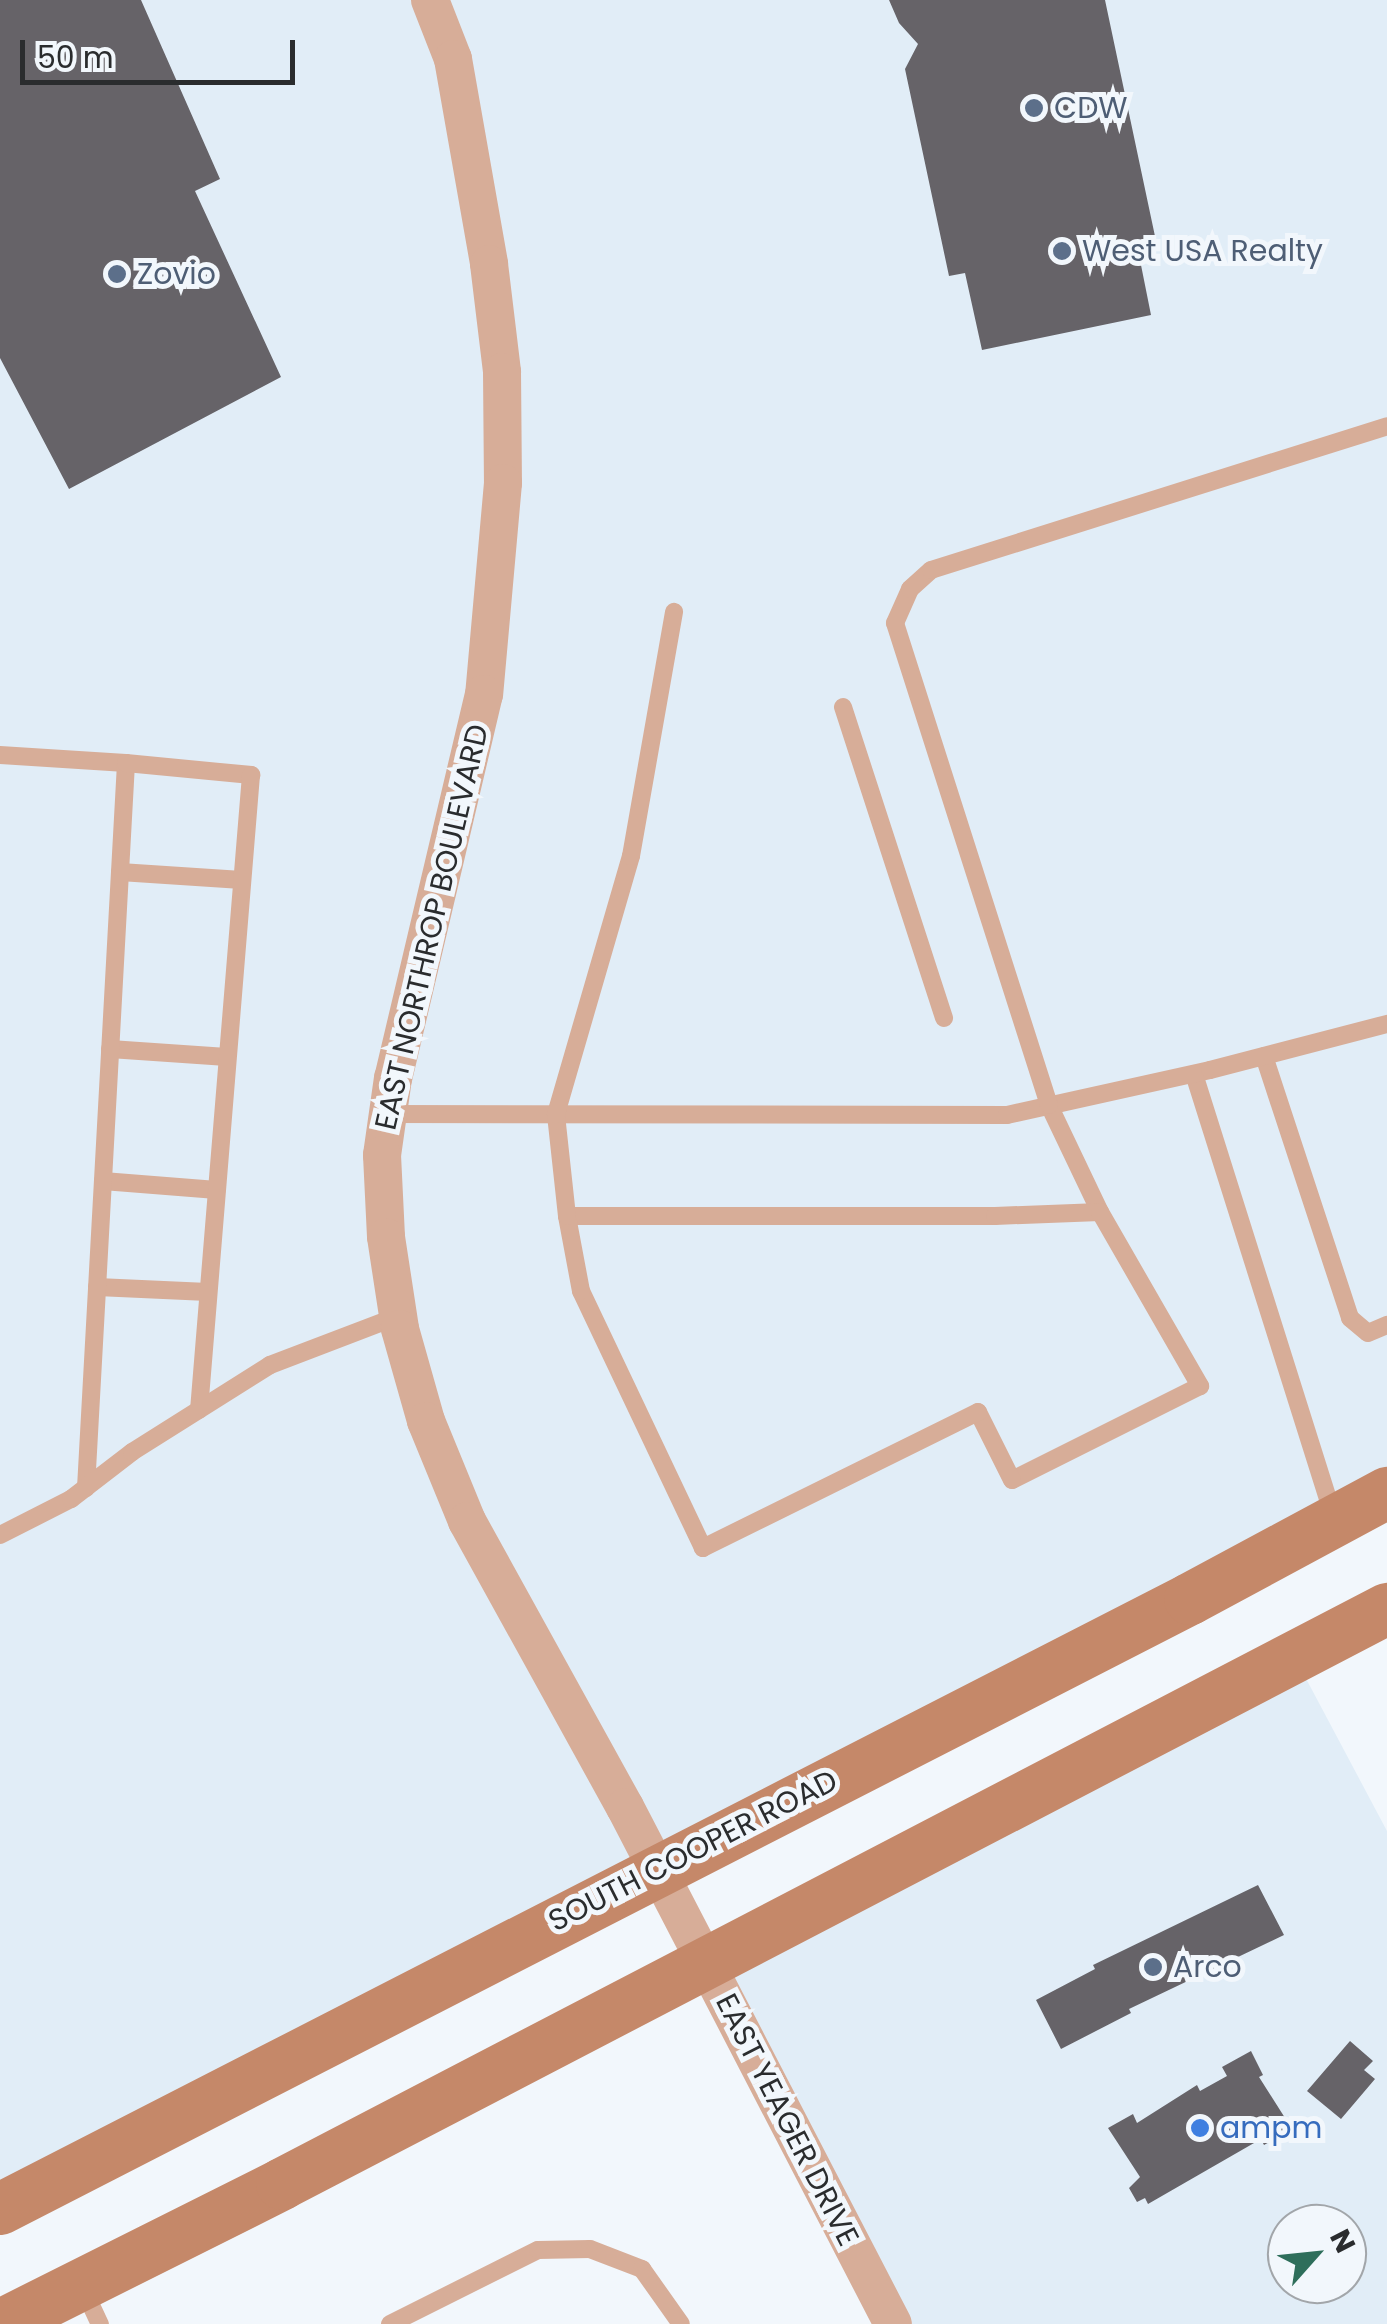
<!DOCTYPE html>
<html>
<head>
<meta charset="utf-8">
<style>
	body { margin:0 }
	#map { position:relative; width:1387px; height:2324px; overflow:hidden; background:#f2f7fc; font-family:Poppins,sans-serif }
	div>[style] { position:absolute }
	.built>* { inset:0; background:#e1edf7 }
	.building>* { inset:0; background:#666368 }
	.lane>* { height:18px; margin:-9px; padding:0 9px; transform-origin:9px; border-radius:9px; background:#d7ad98 }
	.street>* { height:38px; margin:-19px; padding:0 19px; transform-origin:19px; border-radius:19px; background:#d7ad98 }
	.secondary>* { height:52px; margin:-26px; padding:0 26px; transform-origin:26px; border-radius:26px; background:#c58869 }
	.dots>* { width:28px; height:28px; translate:-50% -50%; box-sizing:border-box; border:5px solid #f2f7fc; border-radius:50% }
	span { translate:-50% -50%; white-space:nowrap; text-align:center; line-height:1.15; -webkit-text-stroke:10px #f2f7fc; paint-order:stroke }
	.service-label { font-size:30px; color:#4e5e75 }
	.left { translate:0 -50%; text-align:left }
	.street-label { font-size:30px; color:#2a2c2e }
	.shop-label { font-size:30px; color:#366cbe }
	.north { position:absolute; left:1267px; top:2204px; width:100px; height:100px; box-sizing:border-box; background:#f2f7fc; border:2px solid #a2a6aa; border-radius:50%; rotate:63deg; font-size:28px; font-weight:700; line-height:40px; text-align:center; color:#2a2c2e }
	.north::after { content:''; display:block; margin:auto; width:35px; height:45px; background:#2e6e5b; clip-path:polygon(50% 0,100% 100%,50% 72%,0 100%) }
	.scale { position:absolute; left:20px; top:40px; width:275px; height:45px; box-sizing:border-box; border:5px solid #2a2c2e; border-top:0; padding-left:12px; font-size:30px; line-height:35px; white-space:nowrap; color:#2a2c2e; -webkit-text-stroke:8px #f2f7fc; paint-order:stroke }
</style>
</head>
<body>
<div id="map">
	<div class="built">
		<div style="clip-path:polygon(0 0,1387px 0,1387px 1486px,0 2209px)"></div>
		<div style="clip-path:polygon(evenodd,1294px 1656px,1387px 1831px,1387px 2324px,893px 2324px,705px 1963px,1294px 1656px,1287px 2224px,1347px 2224px,1347px 2284px,1287px 2284px,1287px 2224px)"></div>
	</div>
	<div class="building">
		<div style="clip-path:polygon(0 0,141px 0,220px 179px,195px 191px,281px 377px,69px 489px,0 358px)"></div>
		<div style="clip-path:polygon(889px 0,1105px 0,1156px 241px,1137px 245px,1151px 315px,982px 350px,965px 273px,949px 276px,905px 69px,918px 44px,899px 23px)"></div>
		<div style="clip-path:polygon(1258px 1885px,1284px 1935px,1129px 2009px,1131px 2013px,1061px 2049px,1036px 2000px,1095px 1969px,1093px 1965px)"></div>
		<div style="clip-path:polygon(1350px 2041px,1373px 2061px,1364px 2070px,1375px 2079px,1341px 2119px,1307px 2091px)"></div>
		<div style="clip-path:polygon(1251px 2051px,1263px 2075px,1259px 2077px,1292px 2129px,1264px 2145px,1261px 2139px,1148px 2204px,1145px 2198px,1137px 2202px,1129px 2188px,1140px 2177px,1108px 2128px,1133px 2114px,1137px 2123px,1197px 2085px,1200px 2091px,1227px 2076px,1222px 2067px)"></div>
	</div>
	<div class="lane">
		<div style="left:843px;top:707px;width:327px;rotate:72deg"></div>
		<div style="left:0;top:755px;width:126px;rotate:3.6deg"></div>
		<div style="left:120px;top:872px;width:122px;rotate:3.8deg"></div>
		<div style="left:110px;top:1049px;width:117px;rotate:3.9deg"></div>
		<div style="left:1264px;top:1056px;width:276px;rotate:71.8deg"></div>
		<div style="left:1350px;top:1318px;width:23px;rotate:40deg"></div>
		<div style="left:1368px;top:1333px;width:21px;rotate:-23deg"></div>
		<div style="left:1194px;top:1074px;width:465px;rotate:72.5deg"></div>
		<div style="left:388px;top:1114px;width:619px;rotate:0.09deg"></div>
		<div style="left:1007px;top:1115px;width:208px;rotate:-12.5deg"></div>
		<div style="left:1210px;top:1070px;width:183px;rotate:-14.6deg"></div>
		<div style="left:103px;top:1181px;width:114px;rotate:4.5deg"></div>
		<div style="left:1100px;top:1212px;width:119px;rotate:-115.5deg"></div>
		<div style="left:1049px;top:1105px;width:506px;rotate:-107.72deg"></div>
		<div style="left:895px;top:623px;width:37px;rotate:-66deg"></div>
		<div style="left:910px;top:589px;width:28px;rotate:-42deg"></div>
		<div style="left:931px;top:570px;width:478px;rotate:-17.5deg"></div>
		<div style="left:567px;top:1216px;width:428px"></div>
		<div style="left:995px;top:1216px;width:105px;rotate:-2.2deg"></div>
		<div style="left:1100px;top:1212px;width:201px;rotate:60.1deg"></div>
		<div style="left:1200px;top:1386px;width:210px;rotate:153.4deg"></div>
		<div style="left:1012px;top:1480px;width:76px;rotate:-116.6deg"></div>
		<div style="left:978px;top:1412px;width:307px;rotate:153.7deg"></div>
		<div style="left:703px;top:1548px;width:284px;rotate:-115.4deg"></div>
		<div style="left:581px;top:1291px;width:76px;rotate:-100.6deg"></div>
		<div style="left:567px;top:1216px;width:103px;rotate:-96.2deg"></div>
		<div style="left:556px;top:1114px;width:269px;rotate:-73.8deg"></div>
		<div style="left:631px;top:856px;width:248px;rotate:-80deg"></div>
		<div style="left:97px;top:1287px;width:111px;rotate:2.6deg"></div>
		<div style="left:86px;top:1488px;width:726px;rotate:-86.84deg"></div>
		<div style="left:126px;top:763px;width:126px;rotate:5.5deg"></div>
		<div style="left:251px;top:775px;width:637px;rotate:94.68deg"></div>
		<div style="left:0;top:1535px;width:80px;rotate:-26.9deg"></div>
		<div style="left:71px;top:1499px;width:77px;rotate:-37.6deg"></div>
		<div style="left:132px;top:1452px;width:163px;rotate:-32.2deg"></div>
		<div style="left:270px;top:1365px;width:137px;rotate:-20.9deg"></div>
		<div style="left:83px;top:2288px;width:40px;rotate:65deg"></div>
		<div style="left:390px;top:2324px;width:165px;rotate:-26.6deg"></div>
		<div style="left:538px;top:2250px;width:52px;rotate:-1.1deg"></div>
		<div style="left:590px;top:2249px;width:56px;rotate:21deg"></div>
		<div style="left:642px;top:2269px;width:67px;rotate:54.7deg"></div>
	</div>
	<div class="street">
		<div style="left:430px;top:0;width:63px;rotate:68.7deg"></div>
		<div style="left:453px;top:59px;width:208px;rotate:80deg"></div>
		<div style="left:489px;top:264px;width:109px;rotate:83.1deg"></div>
		<div style="left:502px;top:372px;width:111px;rotate:89.5deg"></div>
		<div style="left:503px;top:483px;width:212px;rotate:95.1deg"></div>
		<div style="left:484px;top:694px;width:395px;rotate:103.3deg"></div>
		<div style="left:393px;top:1078px;width:78px;rotate:98.1deg"></div>
		<div style="left:382px;top:1155px;width:82px;rotate:87.2deg"></div>
		<div style="left:386px;top:1237px;width:93px;rotate:81.3deg"></div>
		<div style="left:400px;top:1329px;width:96px;rotate:74.2deg"></div>
		<div style="left:426px;top:1421px;width:108px;rotate:67.7deg"></div>
		<div style="left:467px;top:1521px;width:327px;rotate:61.1deg"></div>
		<div style="left:625px;top:1807px;width:582px;rotate:62.6deg"></div>
	</div>
	<div class="secondary">
		<div style="left:0;top:2209px;width:1337px;rotate:-27.14deg"></div>
		<div style="left:1190px;top:1599px;width:224px;rotate:-28.3deg"></div>
		<div style="left:3px;top:2324px;width:312px;rotate:-26.6deg"></div>
		<div style="left:282px;top:2184px;width:1246px;rotate:-27.49deg"></div>
	</div>
	<div class="dots">
		<div style="left:1034px;top:108px;background:#5c6f8a"></div>
		<div style="left:1062px;top:251px;background:#5c6f8a"></div>
		<div style="left:117px;top:274px;background:#5c6f8a"></div>
		<div style="left:1153px;top:1967px;background:#5c6f8a"></div>
		<div style="left:1200px;top:2128px;background:#3f7fe0"></div>
	</div>
	<div class="service-label">
		<span class="left" style="left:1054px;top:108px">CDW</span>
		<span class="left" style="left:1082px;top:251px">West USA Realty</span>
		<span class="left" style="left:137px;top:274px">Zovio</span>
		<span class="left" style="left:1173px;top:1967px">Arco</span>
	</div>
	<div class="street-label">
		<span style="left:432px;top:927px;rotate:-77deg">EAST NORTHROP BOULEVARD</span>
		<span style="left:693px;top:1851px;rotate:-27deg">SOUTH COOPER ROAD</span>
		<span style="left:787px;top:2120px;rotate:63deg">EAST YEAGER DRIVE</span>
	</div>
	<div class="shop-label">
		<span class="left" style="left:1220px;top:2128px">ampm</span>
	</div>
	<div class="north">N</div>
	<div class="scale">50 m</div>
</div>
</body>
</html>
